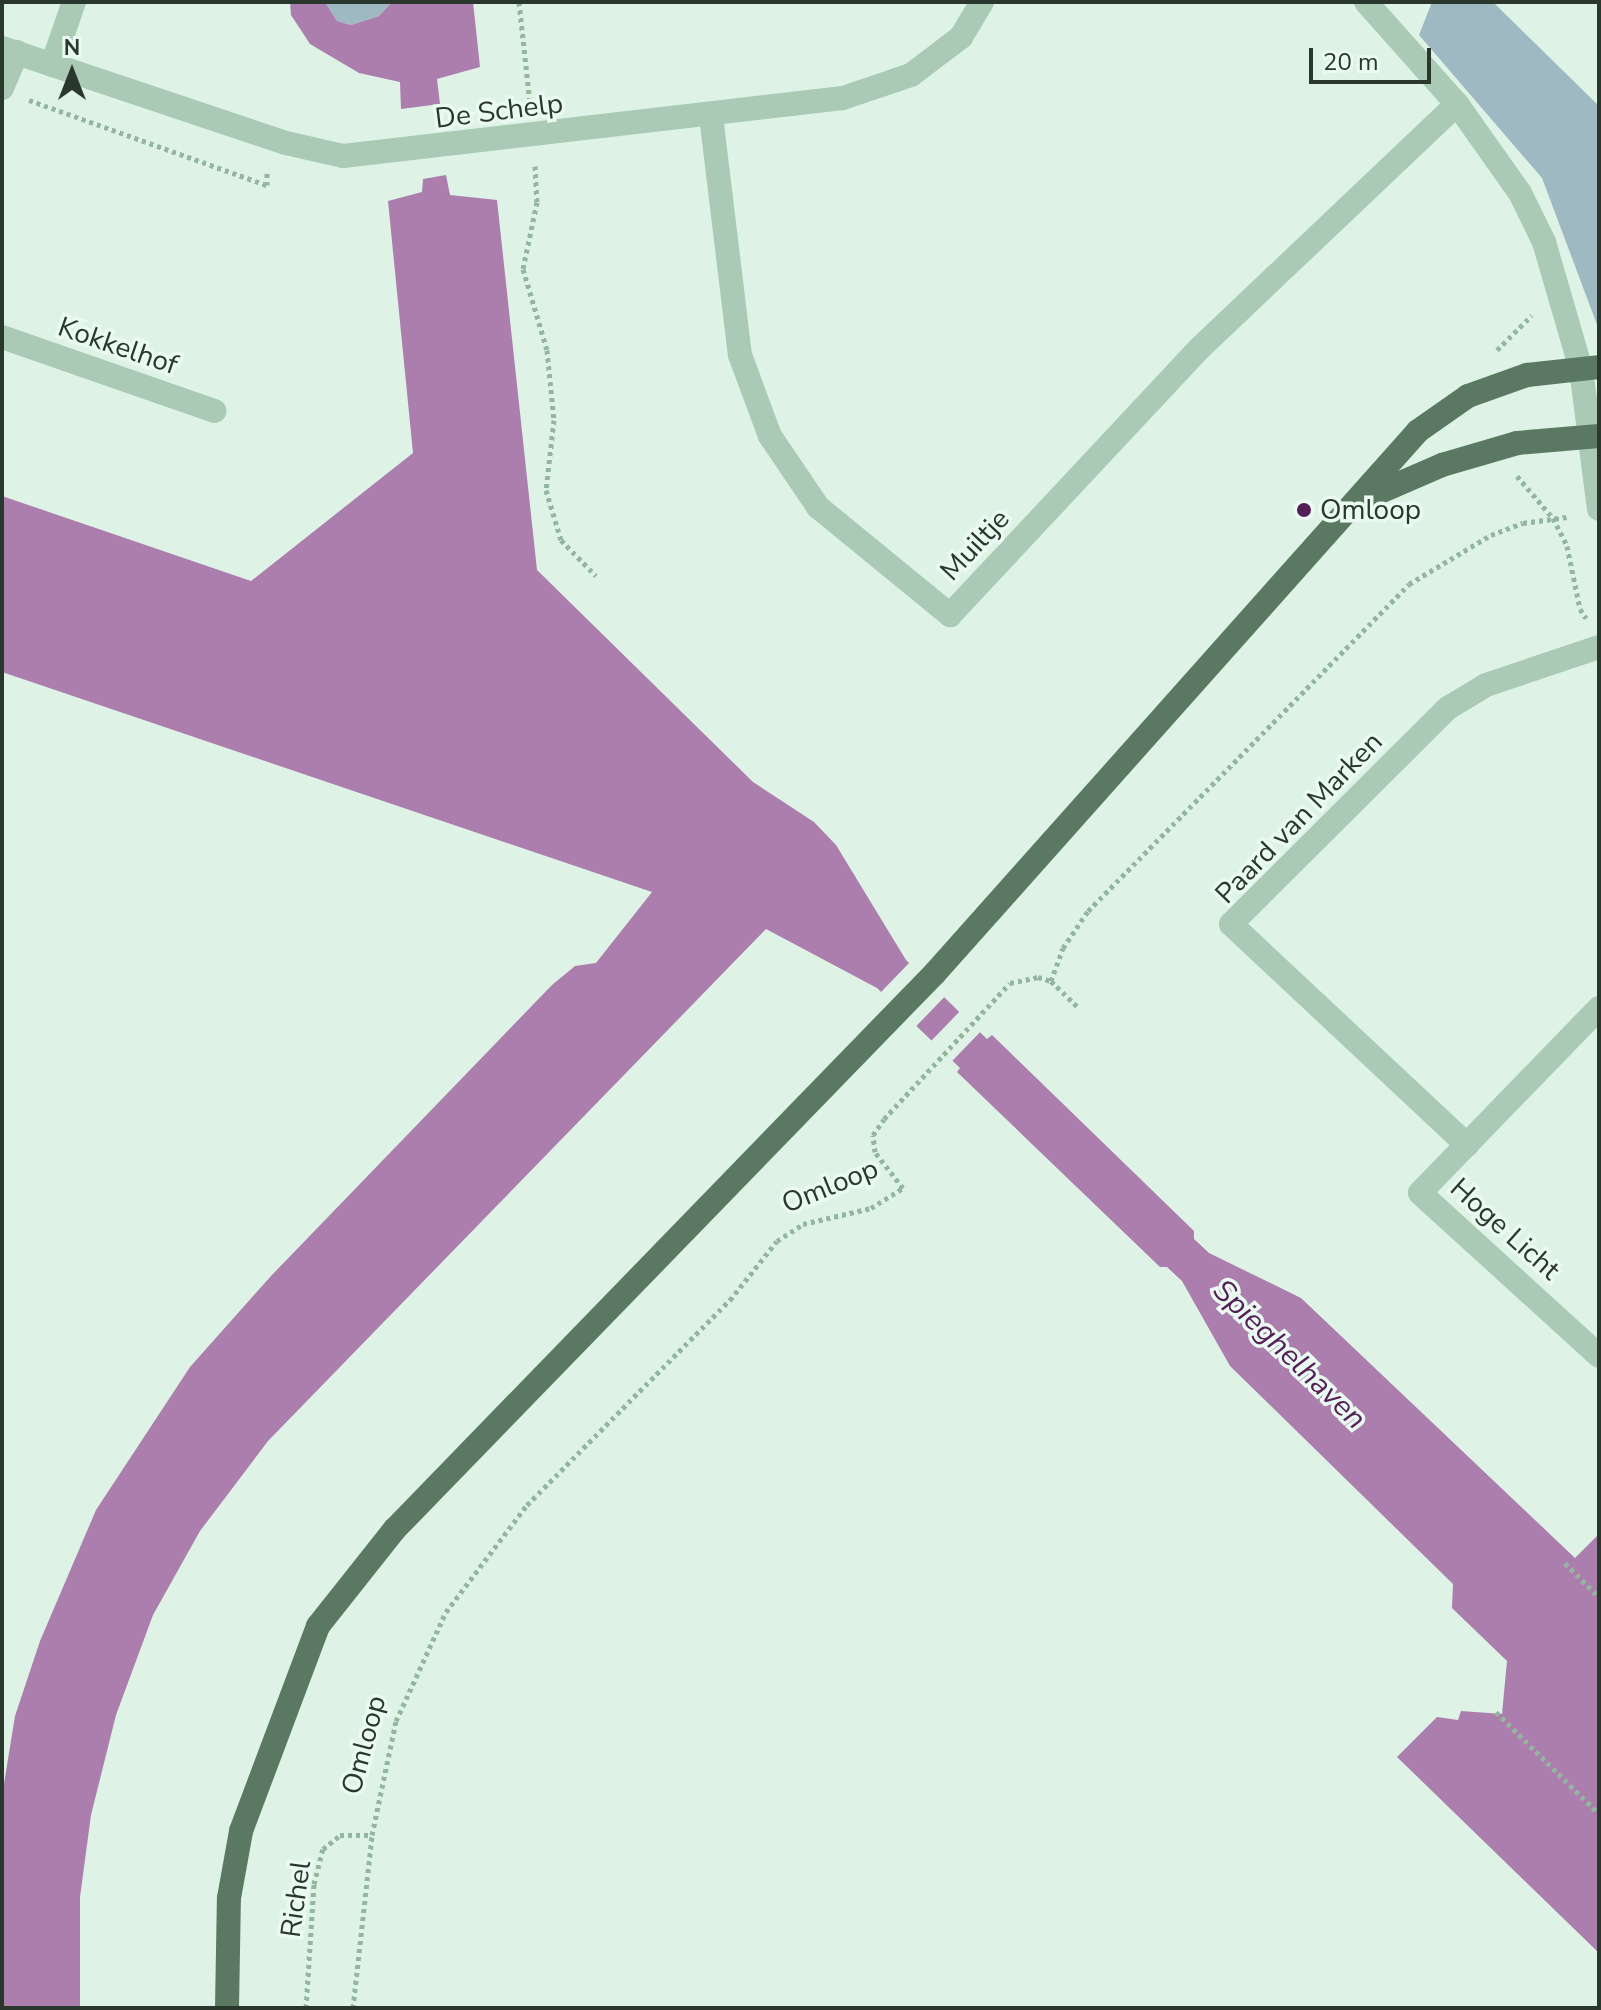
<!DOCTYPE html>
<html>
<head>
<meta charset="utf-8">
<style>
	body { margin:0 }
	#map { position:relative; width:1601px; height:2010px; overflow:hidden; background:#def2e6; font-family:"Nunito Sans",sans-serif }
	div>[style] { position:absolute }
	.green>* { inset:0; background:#9eb9c1 }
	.water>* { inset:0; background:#ab7eae }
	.pier>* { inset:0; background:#def2e6; transform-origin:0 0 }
	.path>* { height:5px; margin-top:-2.5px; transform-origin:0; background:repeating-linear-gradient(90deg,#94b69f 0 4px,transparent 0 8px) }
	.minor>* { height:24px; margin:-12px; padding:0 12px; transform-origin:12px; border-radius:12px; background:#aacab5 }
	.major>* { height:24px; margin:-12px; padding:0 12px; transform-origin:12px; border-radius:12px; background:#5b7962 }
	.dots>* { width:22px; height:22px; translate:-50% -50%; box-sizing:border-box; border:4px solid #eaf9f1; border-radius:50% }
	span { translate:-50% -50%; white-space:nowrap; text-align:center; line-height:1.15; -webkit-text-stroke:7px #eaf9f1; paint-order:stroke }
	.street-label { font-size:28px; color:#29372c }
	.poi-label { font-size:28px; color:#29372c }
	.left { translate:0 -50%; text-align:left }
	.water-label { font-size:30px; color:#552058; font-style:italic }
	.frame { position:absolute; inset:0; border:4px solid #29372c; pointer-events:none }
	.north { position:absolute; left:32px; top:32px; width:80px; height:80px; -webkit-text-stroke:6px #eaf9f1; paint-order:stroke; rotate:0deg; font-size:22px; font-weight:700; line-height:32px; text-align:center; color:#29372c }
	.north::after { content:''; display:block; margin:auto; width:28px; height:36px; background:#29372c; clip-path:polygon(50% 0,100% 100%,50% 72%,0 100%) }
	.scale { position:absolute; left:1309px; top:48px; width:122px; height:36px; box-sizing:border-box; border:4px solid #29372c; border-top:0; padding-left:10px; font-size:24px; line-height:28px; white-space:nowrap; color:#29372c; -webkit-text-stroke:6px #eaf9f1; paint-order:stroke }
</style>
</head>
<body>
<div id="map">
	<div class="green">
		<div style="clip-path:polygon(325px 2px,392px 2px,379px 16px,351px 25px,337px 21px)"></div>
		<div style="clip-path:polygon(1432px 2px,1493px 2px,1599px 106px,1599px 330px,1542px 178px,1419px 35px)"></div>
	</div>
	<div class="water">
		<div style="clip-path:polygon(290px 2px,325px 2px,337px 21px,351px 25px,379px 16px,392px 2px,473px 2px,480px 67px,437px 79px,440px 104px,401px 109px,400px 82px,359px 73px,310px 44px,291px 15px)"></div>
		<div style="clip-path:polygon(446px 175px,450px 195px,497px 200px,537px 570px,753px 782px,814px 822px,836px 845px,906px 960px,987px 1039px,992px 1035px,1194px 1231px,1194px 1239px,1209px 1253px,1301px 1298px,1575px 1558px,1599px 1534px,1599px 1953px,1397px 1757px,1437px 1717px,1458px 1720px,1461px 1711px,1502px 1714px,1507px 1661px,1452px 1608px,1453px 1584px,1230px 1366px,1182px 1281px,1167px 1267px,1160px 1267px,957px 1072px,960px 1068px,877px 988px,766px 929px,268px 1441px,200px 1531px,153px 1615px,116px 1715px,91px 1815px,80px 1897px,80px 2008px,2px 2008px,2px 1796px,15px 1716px,40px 1641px,96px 1510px,190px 1367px,271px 1276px,552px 985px,575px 966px,596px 963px,652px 892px,2px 672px,2px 496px,251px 581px,413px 453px,388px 201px,422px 192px,423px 179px)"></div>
	</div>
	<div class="pier">
		<div style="left:912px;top:960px;width:49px;height:47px;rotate:44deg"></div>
		<div style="left:962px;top:1009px;width:29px;height:48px;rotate:44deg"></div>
	</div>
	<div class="path">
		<div style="left:519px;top:2px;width:103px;rotate:83.8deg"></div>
		<div style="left:29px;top:100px;width:253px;rotate:19.7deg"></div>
		<div style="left:267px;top:185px;width:13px;rotate:-90deg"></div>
		<div style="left:535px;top:166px;width:36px;rotate:87deg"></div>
		<div style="left:537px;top:202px;width:68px;rotate:101.8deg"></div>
		<div style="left:523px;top:269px;width:84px;rotate:73.5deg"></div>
		<div style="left:547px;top:350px;width:70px;rotate:84.3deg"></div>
		<div style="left:554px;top:420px;width:70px;rotate:96.5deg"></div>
		<div style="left:546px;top:490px;width:52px;rotate:73.3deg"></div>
		<div style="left:561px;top:540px;width:50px;rotate:45.8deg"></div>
		<div style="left:1497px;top:350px;width:49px;rotate:-45deg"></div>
		<div style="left:1517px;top:476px;width:55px;rotate:49.4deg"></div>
		<div style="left:1553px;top:518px;width:31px;rotate:63deg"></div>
		<div style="left:1567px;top:546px;width:64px;rotate:78.3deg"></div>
		<div style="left:1580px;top:609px;width:11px;rotate:56deg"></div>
		<div style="left:1051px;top:981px;width:37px;rotate:44deg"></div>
		<div style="left:1565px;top:1563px;width:48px;rotate:45deg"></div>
		<div style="left:1496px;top:1712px;width:145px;rotate:44.7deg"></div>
		<div style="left:306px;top:2008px;width:124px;rotate:-86.3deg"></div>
		<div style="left:314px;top:1884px;width:36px;rotate:-76deg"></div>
		<div style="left:323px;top:1849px;width:22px;rotate:-39deg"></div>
		<div style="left:340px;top:1835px;width:32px"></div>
		<div style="left:353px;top:2008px;width:174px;rotate:-83.7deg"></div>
		<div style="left:372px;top:1835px;width:116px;rotate:-78.1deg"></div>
		<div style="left:396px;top:1721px;width:120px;rotate:-65.4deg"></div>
		<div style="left:446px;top:1612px;width:134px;rotate:-52.9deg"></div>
		<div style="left:527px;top:1505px;width:289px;rotate:-45.3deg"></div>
		<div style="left:730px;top:1300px;width:75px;rotate:-51.5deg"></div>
		<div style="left:777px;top:1241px;width:31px;rotate:-33deg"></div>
		<div style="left:803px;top:1224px;width:70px;rotate:-13.2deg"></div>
		<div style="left:871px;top:1208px;width:38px;rotate:-32deg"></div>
		<div style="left:903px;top:1188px;width:46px;rotate:-127.9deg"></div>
		<div style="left:875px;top:1152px;width:17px;rotate:-97deg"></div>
		<div style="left:873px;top:1135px;width:19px;rotate:-55deg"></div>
		<div style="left:884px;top:1119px;width:185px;rotate:-47.2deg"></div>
		<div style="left:1010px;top:983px;width:29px;rotate:-12deg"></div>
		<div style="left:1038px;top:977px;width:14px;rotate:17deg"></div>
		<div style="left:1051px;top:981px;width:35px;rotate:-70deg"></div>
		<div style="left:1063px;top:948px;width:45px;rotate:-56deg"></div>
		<div style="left:1088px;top:911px;width:458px;rotate:-45.5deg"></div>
		<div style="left:1409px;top:584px;width:96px;rotate:-30.9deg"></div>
		<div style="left:1491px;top:535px;width:34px;rotate:-21deg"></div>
		<div style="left:1523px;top:523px;width:44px;rotate:-7.8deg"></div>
	</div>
	<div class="minor">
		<div style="left:1366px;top:2px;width:137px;rotate:48.3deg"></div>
		<div style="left:1457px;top:104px;width:109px;rotate:54.7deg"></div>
		<div style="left:1520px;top:193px;width:55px;rotate:63.9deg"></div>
		<div style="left:1544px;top:242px;width:132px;rotate:73.8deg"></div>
		<div style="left:1581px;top:369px;width:141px;rotate:82.7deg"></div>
		<div style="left:2px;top:48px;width:299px;rotate:18.5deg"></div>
		<div style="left:286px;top:143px;width:58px;rotate:12.8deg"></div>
		<div style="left:343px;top:156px;width:503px;rotate:-6.62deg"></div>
		<div style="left:843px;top:98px;width:72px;rotate:-18.7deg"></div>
		<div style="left:911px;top:75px;width:63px;rotate:-37.2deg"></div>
		<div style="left:961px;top:37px;width:41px;rotate:-59deg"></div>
		<div style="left:52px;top:65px;width:67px;rotate:-70.8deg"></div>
		<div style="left:2px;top:88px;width:39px;rotate:-67deg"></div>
		<div style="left:711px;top:116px;width:241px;rotate:83.1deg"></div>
		<div style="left:740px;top:355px;width:86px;rotate:69.7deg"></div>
		<div style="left:770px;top:436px;width:86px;rotate:55.9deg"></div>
		<div style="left:818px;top:507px;width:171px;rotate:39.3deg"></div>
		<div style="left:950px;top:615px;width:367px;rotate:-46.9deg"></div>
		<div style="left:1201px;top:347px;width:353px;rotate:-43.5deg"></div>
		<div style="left:2px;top:337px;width:225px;rotate:19.2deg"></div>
		<div style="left:1599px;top:1008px;width:257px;rotate:134.1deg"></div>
		<div style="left:1420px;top:1193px;width:242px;rotate:42.3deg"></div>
		<div style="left:1467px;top:1145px;width:323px;rotate:-136.9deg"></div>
		<div style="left:1231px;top:924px;width:306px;rotate:-44.9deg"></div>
		<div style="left:1448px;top:708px;width:44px;rotate:-31.2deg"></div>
		<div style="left:1486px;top:685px;width:119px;rotate:-18.6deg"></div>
	</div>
	<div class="major">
		<div style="left:1366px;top:498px;width:83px;rotate:-23.5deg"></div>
		<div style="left:1442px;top:465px;width:78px;rotate:-16.3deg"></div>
		<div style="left:1517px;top:443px;width:82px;rotate:-4.9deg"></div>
		<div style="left:227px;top:2008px;width:110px;rotate:-89deg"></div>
		<div style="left:229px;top:1898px;width:68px;rotate:-79.8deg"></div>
		<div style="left:241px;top:1831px;width:219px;rotate:-69.4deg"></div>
		<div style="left:318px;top:1626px;width:124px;rotate:-51.6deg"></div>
		<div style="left:395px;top:1529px;width:775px;rotate:-45.84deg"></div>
		<div style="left:935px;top:973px;width:726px;rotate:-48.29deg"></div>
		<div style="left:1418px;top:431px;width:61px;rotate:-35deg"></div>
		<div style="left:1468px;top:396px;width:63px;rotate:-19.6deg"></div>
		<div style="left:1527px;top:375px;width:72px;rotate:-6.3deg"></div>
	</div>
	<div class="dots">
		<div style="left:1304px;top:510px;background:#552058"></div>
	</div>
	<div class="street-label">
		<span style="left:499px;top:111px;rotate:-7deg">De Schelp</span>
		<span style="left:118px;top:346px;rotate:19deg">Kokkelhof</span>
		<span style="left:975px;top:545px;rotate:-47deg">Muiltje</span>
		<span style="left:1299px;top:818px;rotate:-46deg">Paard van Marken</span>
		<span style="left:830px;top:1186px;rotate:-22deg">Omloop</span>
		<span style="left:1505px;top:1229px;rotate:42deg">Hoge Licht</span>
		<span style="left:364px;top:1745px;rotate:-75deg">Omloop</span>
		<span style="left:296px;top:1899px;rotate:-82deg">Richel</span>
	</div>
	<div class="poi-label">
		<span class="left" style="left:1320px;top:510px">Omloop</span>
	</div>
	<div class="water-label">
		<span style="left:1289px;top:1355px;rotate:44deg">Spieghelhaven</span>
	</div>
	<div class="frame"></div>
	<div class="north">N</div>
	<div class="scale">20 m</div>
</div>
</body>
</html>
